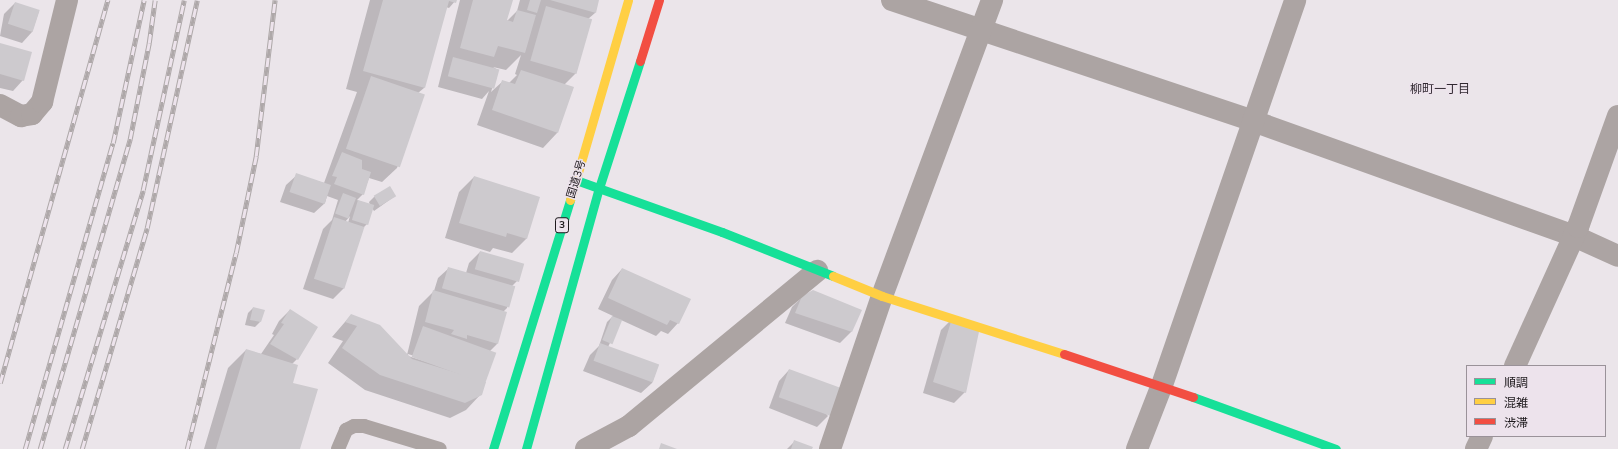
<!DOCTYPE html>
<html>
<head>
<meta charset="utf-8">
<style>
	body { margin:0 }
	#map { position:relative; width:1618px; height:449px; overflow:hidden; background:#ebe5ea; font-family:Mulish,"Noto Sans JP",sans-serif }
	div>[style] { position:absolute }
	.shadow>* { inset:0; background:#0003 }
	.building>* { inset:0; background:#cdcace; transform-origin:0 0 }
	.lane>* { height:14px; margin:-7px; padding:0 7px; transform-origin:7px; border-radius:7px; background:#aca4a3 }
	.street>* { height:22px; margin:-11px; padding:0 11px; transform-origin:11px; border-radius:11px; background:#aca4a3 }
	.fast>* { height:9px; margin:-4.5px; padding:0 4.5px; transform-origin:4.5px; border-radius:4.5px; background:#16e098 }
	.slow>* { height:9px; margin:-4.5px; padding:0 4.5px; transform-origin:4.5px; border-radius:4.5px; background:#ffcf43 }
	.jam>* { height:9px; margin:-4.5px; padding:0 4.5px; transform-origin:4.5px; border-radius:4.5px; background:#f24e42 }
	.rail>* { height:4.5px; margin-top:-2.25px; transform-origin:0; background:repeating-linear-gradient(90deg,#ede3ec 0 9px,#aea8a9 0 18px); box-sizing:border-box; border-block:1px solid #aea8a9 }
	span { translate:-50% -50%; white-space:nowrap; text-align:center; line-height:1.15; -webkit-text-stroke:3px #ede3ec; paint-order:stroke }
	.shield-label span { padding:1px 3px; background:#ede3ec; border:1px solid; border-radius:3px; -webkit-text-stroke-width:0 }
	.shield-label { font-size:10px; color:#1d191c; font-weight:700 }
	.street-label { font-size:11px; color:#1d191c }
	.neighbourhood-label { font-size:12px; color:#312931 }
	.legend { position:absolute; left:1466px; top:365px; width:140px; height:72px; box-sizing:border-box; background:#ede3ec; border:1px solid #9a9299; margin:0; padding:5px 7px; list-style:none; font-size:12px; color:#1d191c }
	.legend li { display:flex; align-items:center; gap:8px; height:20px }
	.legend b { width:20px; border:1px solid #9a9299 }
</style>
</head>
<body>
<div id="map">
	<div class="shadow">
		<div style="clip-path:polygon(evenodd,370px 0,456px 0,449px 8px,446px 7px,424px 88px,418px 93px,423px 95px,397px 168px,382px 182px,369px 178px,363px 194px,357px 200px,370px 205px,369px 202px,374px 197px,390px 187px,395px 196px,374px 211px,372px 208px,367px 224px,362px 229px,344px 288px,333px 299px,303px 289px,323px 229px,332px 220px,338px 200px,327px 196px,325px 203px,314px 213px,280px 202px,286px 185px,297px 175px,324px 183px,357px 92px,346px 89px,370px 0,350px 216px,348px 223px,345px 222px,350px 216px)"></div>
		<div style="clip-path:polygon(evenodd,460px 0,512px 0,505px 23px,517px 11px,520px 0,598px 0,595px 13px,588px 19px,591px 20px,576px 73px,564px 85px,573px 88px,557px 133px,543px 148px,477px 125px,489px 91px,482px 99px,438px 87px,460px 0,521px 55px,515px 74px,517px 75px,509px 83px,503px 81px,491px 92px,498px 70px,493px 67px,506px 70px,521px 55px)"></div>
		<div style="clip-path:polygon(15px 3px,39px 11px,32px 32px,22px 43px,0 36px,4px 14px)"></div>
		<div style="clip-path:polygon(0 44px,23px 80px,13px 91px,0 88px)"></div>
		<div style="clip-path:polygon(474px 177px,527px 238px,512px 253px,493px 248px,490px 252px,445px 238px,459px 192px)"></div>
		<div style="clip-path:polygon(evenodd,480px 252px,517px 281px,512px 286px,507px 308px,503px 312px,506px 312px,497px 344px,490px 351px,481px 394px,466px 410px,450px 418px,365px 390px,328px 363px,343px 341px,332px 337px,351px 315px,407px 355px,419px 306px,434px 291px,438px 278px,449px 268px,466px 273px,469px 263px,480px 252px,408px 354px,481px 377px,481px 379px,408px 356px,408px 354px)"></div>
		<div style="clip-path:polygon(622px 269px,678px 323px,668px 334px,661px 331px,656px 336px,621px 320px,608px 347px,658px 366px,652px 383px,641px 393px,583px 371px,590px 355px,599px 346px,607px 322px,613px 316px,598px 309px,612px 280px)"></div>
		<div style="clip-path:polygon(803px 296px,860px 310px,851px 332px,840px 343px,785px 323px,792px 307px)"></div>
		<div style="clip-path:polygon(253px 308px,260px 322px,255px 327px,245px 325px,248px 313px)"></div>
		<div style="clip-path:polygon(290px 310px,297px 359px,292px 364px,292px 383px,299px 449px,204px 449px,228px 368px,246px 350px,261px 354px,274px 335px,272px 334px,279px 321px)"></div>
		<div style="clip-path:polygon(952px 319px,965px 392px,954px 403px,923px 393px,941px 330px)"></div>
		<div style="clip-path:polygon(789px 370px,828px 416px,817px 427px,769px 408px,779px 381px)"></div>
		<div style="clip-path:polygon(794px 442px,811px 449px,787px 449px)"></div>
	</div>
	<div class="building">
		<div style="clip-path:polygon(383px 0,457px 0,456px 3px,449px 1px,425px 88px,363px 71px)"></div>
		<div style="clip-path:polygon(473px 0,513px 0,507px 20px,513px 22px,517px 10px,536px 15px,525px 53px,498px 46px,494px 57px,460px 48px)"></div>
		<div style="clip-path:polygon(530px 0,541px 0,537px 13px,527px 10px)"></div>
		<div style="clip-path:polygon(550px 0,599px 0,596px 13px)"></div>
		<div style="left:15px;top:2px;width:26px;height:23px;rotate:18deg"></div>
		<div style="left:546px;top:6px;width:48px;height:57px;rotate:16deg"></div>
		<div style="clip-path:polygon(0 43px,32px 52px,24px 81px,0 74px)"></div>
		<div style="left:453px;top:57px;width:48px;height:20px;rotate:15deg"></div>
		<div style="clip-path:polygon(521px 70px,574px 87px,558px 133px,492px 110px,502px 80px,515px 84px)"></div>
		<div style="left:371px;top:76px;width:57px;height:77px;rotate:19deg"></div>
		<div style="clip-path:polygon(342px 152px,362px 160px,362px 169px,371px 172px,364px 195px,334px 184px,337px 177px,332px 176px)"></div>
		<div style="left:296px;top:173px;width:37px;height:20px;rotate:19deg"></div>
		<div style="clip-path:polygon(474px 176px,540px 197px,527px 239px,507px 233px,506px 237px,459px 223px)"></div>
		<div style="left:390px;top:186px;width:12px;height:19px;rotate:59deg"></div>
		<div style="left:343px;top:193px;width:14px;height:22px;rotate:21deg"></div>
		<div style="left:358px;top:200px;width:17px;height:21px;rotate:17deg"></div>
		<div style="left:334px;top:217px;width:32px;height:65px;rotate:18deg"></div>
		<div style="left:480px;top:251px;width:46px;height:19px;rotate:16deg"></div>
		<div style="left:448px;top:267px;width:70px;height:22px;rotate:16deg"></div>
		<div style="clip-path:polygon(622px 268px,691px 299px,679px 324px,670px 320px,667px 325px,608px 298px)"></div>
		<div style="clip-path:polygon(433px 290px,507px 312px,498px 344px,467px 335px,467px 339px,451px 334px,454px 330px,425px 322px)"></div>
		<div style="clip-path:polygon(813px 290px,862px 310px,852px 332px,795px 313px,802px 296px)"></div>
		<div style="clip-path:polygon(253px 307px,265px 310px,261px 322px,250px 320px)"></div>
		<div style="clip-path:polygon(290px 309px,318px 327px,298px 360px,270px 344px,284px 324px,281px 323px)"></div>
		<div style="clip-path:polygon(351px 314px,380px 325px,412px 359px,486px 382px,482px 395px,465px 403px,380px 375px,342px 348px,357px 326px,345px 322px)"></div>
		<div style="left:612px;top:316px;width:11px;height:26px;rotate:22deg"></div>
		<div style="clip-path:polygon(952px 318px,980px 327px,966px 393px,933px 382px)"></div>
		<div style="left:423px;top:326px;width:78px;height:33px;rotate:20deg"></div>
		<div style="left:600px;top:343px;width:63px;height:19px;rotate:20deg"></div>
		<div style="clip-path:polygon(246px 349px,298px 365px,293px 383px,318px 389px,300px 449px,216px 449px)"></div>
		<div style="left:789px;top:369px;width:56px;height:30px;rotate:20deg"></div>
		<div style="clip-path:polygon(794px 440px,813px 447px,812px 449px,791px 449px)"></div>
		<div style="clip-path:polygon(661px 443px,677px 449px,659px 449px)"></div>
	</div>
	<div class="lane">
		<div style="left:338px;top:449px;width:21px;rotate:-67deg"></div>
		<div style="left:346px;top:430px;width:9px;rotate:-27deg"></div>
		<div style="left:354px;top:426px;width:10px"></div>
		<div style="left:364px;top:426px;width:79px;rotate:16.8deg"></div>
	</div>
	<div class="street">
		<div style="left:892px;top:0;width:381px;rotate:18.5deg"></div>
		<div style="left:1253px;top:121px;width:341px;rotate:19.7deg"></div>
		<div style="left:1574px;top:236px;width:48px;rotate:24.4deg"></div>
		<div style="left:0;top:105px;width:24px;rotate:28deg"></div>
		<div style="left:21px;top:116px;width:11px;rotate:-10deg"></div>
		<div style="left:32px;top:114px;width:16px;rotate:-50deg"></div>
		<div style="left:42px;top:102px;width:105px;rotate:-76.2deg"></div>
		<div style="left:1515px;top:366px;width:153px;rotate:-65.6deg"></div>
		<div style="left:1578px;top:227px;width:118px;rotate:-70.2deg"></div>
		<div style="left:586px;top:449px;width:49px;rotate:-28.1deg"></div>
		<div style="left:629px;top:426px;width:244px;rotate:-39.5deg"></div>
		<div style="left:830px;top:449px;width:162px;rotate:-71.2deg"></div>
		<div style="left:882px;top:296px;width:316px;rotate:-69.6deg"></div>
		<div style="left:1137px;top:449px;width:69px;rotate:-68.7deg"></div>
		<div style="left:1162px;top:385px;width:407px;rotate:-70.9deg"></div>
		<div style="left:1476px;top:449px;width:14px;rotate:-65deg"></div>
	</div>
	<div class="fast">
		<div style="left:576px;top:180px;width:155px;rotate:19.6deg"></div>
		<div style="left:722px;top:232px;width:119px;rotate:21.6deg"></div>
		<div style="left:1193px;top:397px;width:152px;rotate:20deg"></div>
		<div style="left:493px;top:449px;width:261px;rotate:-72.8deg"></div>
		<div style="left:526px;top:449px;width:271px;rotate:-74.4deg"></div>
		<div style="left:599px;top:188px;width:133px;rotate:-72.1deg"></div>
	</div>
	<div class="slow">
		<div style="left:570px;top:200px;width:208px;rotate:-73.8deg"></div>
		<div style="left:833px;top:276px;width:53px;rotate:22.2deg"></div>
		<div style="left:882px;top:296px;width:191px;rotate:17.7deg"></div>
	</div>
	<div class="jam">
		<div style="left:640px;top:61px;width:64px;rotate:-72.7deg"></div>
		<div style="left:1064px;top:354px;width:136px;rotate:18.4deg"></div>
	</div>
	<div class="rail">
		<div style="left:0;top:383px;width:398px;rotate:-74.3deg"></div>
		<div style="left:25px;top:449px;width:318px;rotate:-74deg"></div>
		<div style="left:113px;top:143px;width:146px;rotate:-77.8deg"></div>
		<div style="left:40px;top:449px;width:323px;rotate:-73.8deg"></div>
		<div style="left:130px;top:139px;width:98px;rotate:-78.8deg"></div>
		<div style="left:149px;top:43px;width:43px;rotate:-82.1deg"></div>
		<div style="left:65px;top:449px;width:270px;rotate:-73.2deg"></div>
		<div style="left:143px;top:190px;width:194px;rotate:-77.8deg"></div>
		<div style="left:82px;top:449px;width:230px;rotate:-73.6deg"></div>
		<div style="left:147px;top:228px;width:233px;rotate:-77.6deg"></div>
		<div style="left:187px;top:449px;width:202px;rotate:-76deg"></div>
		<div style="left:236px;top:253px;width:99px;rotate:-78.3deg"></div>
		<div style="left:256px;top:156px;width:157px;rotate:-83.1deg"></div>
	</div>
	<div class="shield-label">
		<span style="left:562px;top:225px">3</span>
	</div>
	<div class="street-label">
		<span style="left:576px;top:179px;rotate:-73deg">国道3号</span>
	</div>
	<div class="neighbourhood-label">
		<span style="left:1440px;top:89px">柳町一丁目</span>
	</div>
	<ul class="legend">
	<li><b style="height:5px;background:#16e098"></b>順調</li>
	<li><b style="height:5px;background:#ffcf43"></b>混雑</li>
	<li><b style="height:5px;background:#f24e42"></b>渋滞</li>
	</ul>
</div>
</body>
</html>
